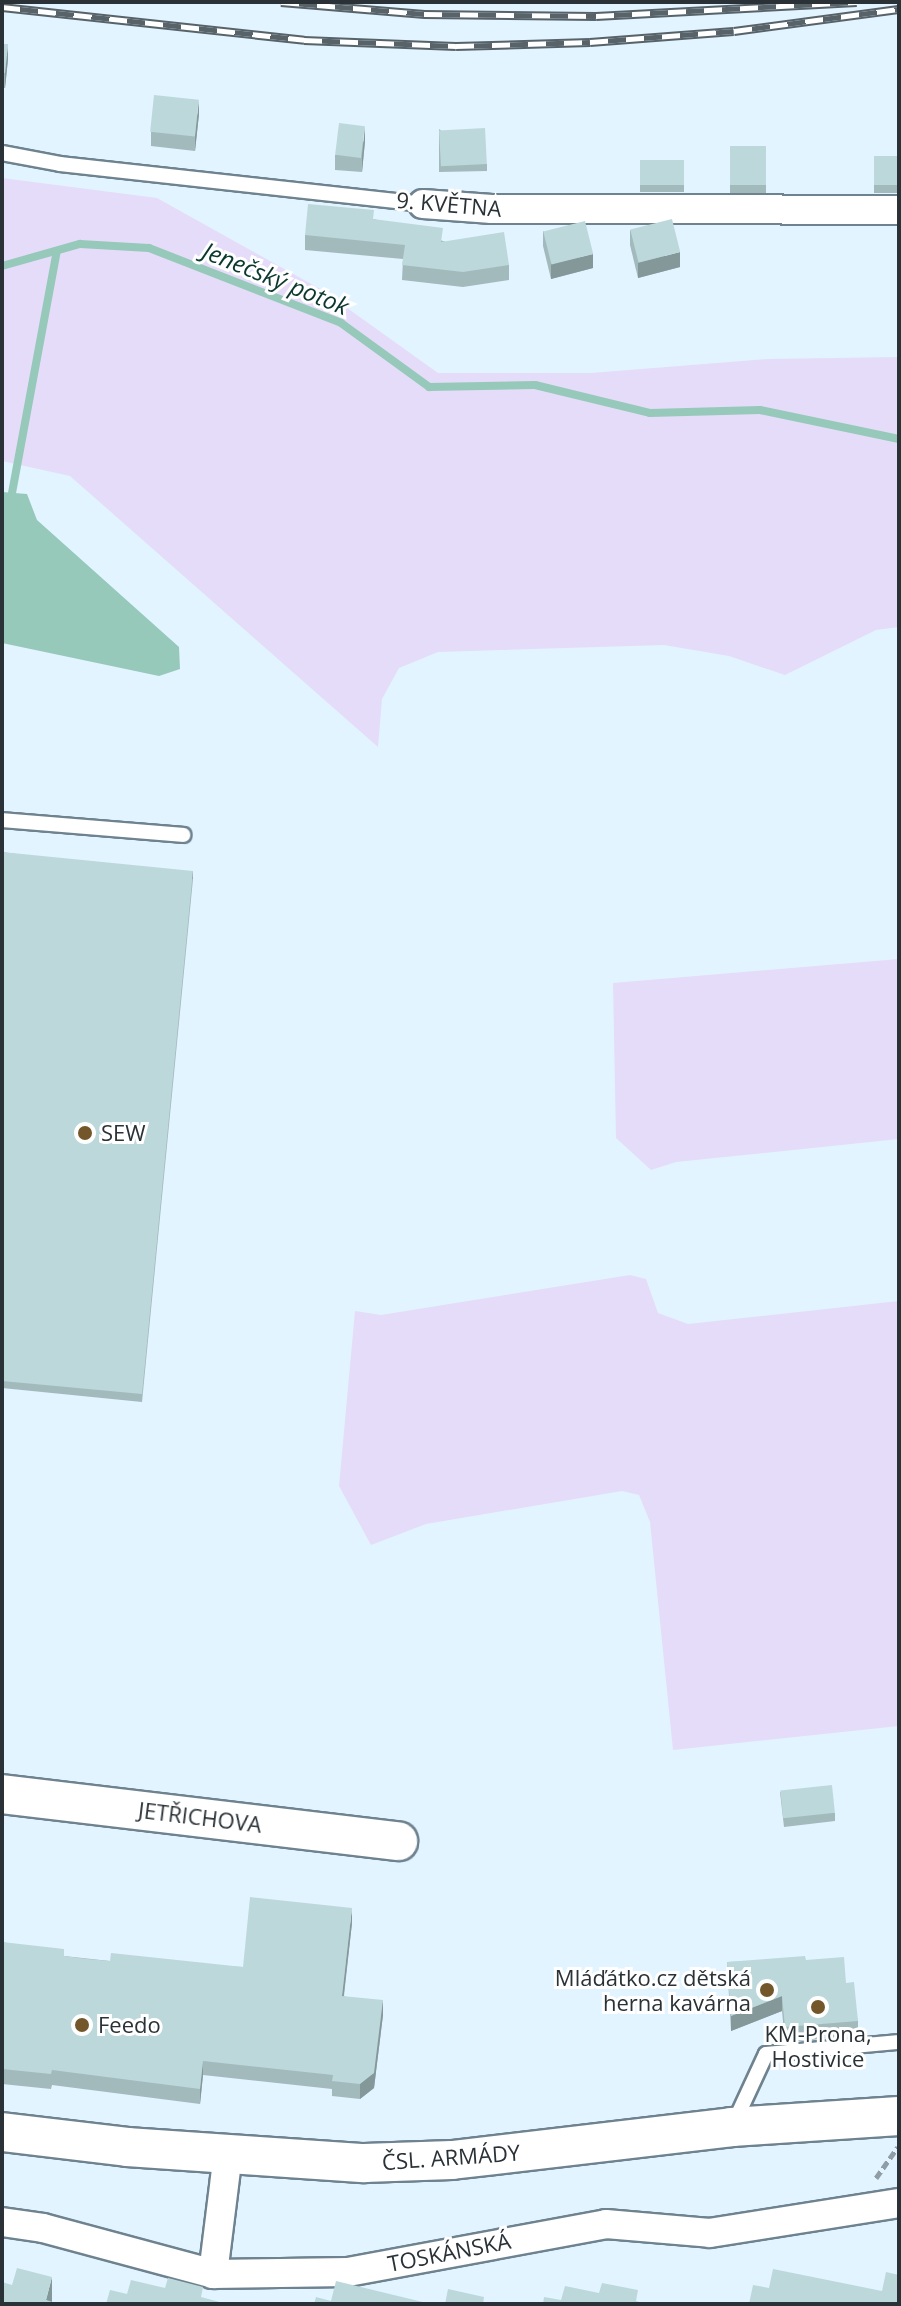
<!DOCTYPE html>
<html>
<head>
<meta charset="utf-8">
<style>
	body { margin:0 }
	#map { position:relative; width:901px; height:2306px; overflow:hidden; background:#e2f4ff; font-family:"Open Sans",sans-serif }
	div>[style] { position:absolute }
	.green>* { inset:0; background:#e5dcf9 }
	.water>* { inset:0; background:#96c9b9 }
	.stream>* { height:8px; margin:-4px; padding:0 4px; transform-origin:4px; border-radius:4px; background:#96c9b9 }
	.path>* { height:5px; margin-top:-2.5px; transform-origin:0; background:repeating-linear-gradient(90deg,#909da5 0 8px,transparent 0 12px) }
	.roads { filter:drop-shadow(2px 0 #6e828f) drop-shadow(-2px 0 #6e828f) drop-shadow(0 2px #6e828f) drop-shadow(0 -2px #6e828f) }
	.lane>* { height:14px; margin:-7px; padding:0 7px; transform-origin:7px; border-radius:7px; background:#fff }
	.street>* { height:28px; margin:-14px; padding:0 14px; transform-origin:14px; border-radius:14px; background:#fff }
	.secondary>* { height:38px; margin:-19px; padding:0 19px; transform-origin:19px; border-radius:19px; background:#fff }
	.rail>* { height:9px; margin-top:-4.5px; transform-origin:0; background:repeating-linear-gradient(90deg,#fff 0 18px,#586369 0 36px); box-sizing:border-box; border-block:2px solid #586369 }
	.wall>* { inset:0; background:#a2babc; transform-origin:0 0 }
	.shaded-wall>* { inset:0; background:#849799; transform-origin:0 0 }
	.building>* { inset:0; background:#bcd8db; transform-origin:0 0 }
	.dots>* { width:22px; height:22px; translate:-50% -50%; box-sizing:border-box; border:4px solid #fff; border-radius:50% }
	span { translate:-50% -50%; white-space:nowrap; text-align:center; line-height:1.15; -webkit-text-stroke:6px #fff; paint-order:stroke }
	.street-label { font-size:22px; color:#2a3237 }
	.poi-label { font-size:22px; color:#2a3237 }
	.left { translate:0 -50%; text-align:left }
	.right { translate:-100% -50%; text-align:right }
	.water-label { font-size:24px; color:#0a382d; font-style:italic }
	.frame { position:absolute; inset:0; border:4px solid #2a3237; pointer-events:none }
</style>
</head>
<body>
<div id="map">
	<div class="green">
		<div style="clip-path:polygon(2px 178px,157px 198px,322px 290px,438px 373px,591px 373px,768px 359px,899px 357px,899px 627px,876px 630px,785px 675px,729px 656px,664px 645px,438px 652px,399px 668px,382px 699px,378px 747px,70px 476px,2px 461px)"></div>
		<div style="clip-path:polygon(899px 959px,899px 1139px,676px 1162px,651px 1170px,616px 1138px,613px 983px)"></div>
		<div style="clip-path:polygon(630px 1275px,646px 1279px,658px 1313px,688px 1324px,899px 1301px,899px 1726px,673px 1750px,650px 1522px,639px 1495px,622px 1491px,426px 1524px,371px 1545px,339px 1486px,355px 1311px,381px 1315px)"></div>
	</div>
	<div class="water">
		<div style="clip-path:polygon(2px 492px,27px 494px,37px 520px,179px 647px,180px 669px,159px 676px,2px 643px)"></div>
	</div>
	<div class="stream">
		<div style="left:2px;top:266px;width:81px;rotate:-15.8deg"></div>
		<div style="left:80px;top:244px;width:69px;rotate:3.3deg"></div>
		<div style="left:149px;top:248px;width:206px;rotate:21.3deg"></div>
		<div style="left:341px;top:323px;width:109px;rotate:36deg"></div>
		<div style="left:429px;top:387px;width:106px;rotate:-1.1deg"></div>
		<div style="left:535px;top:385px;width:118px;rotate:13.7deg"></div>
		<div style="left:650px;top:413px;width:110px;rotate:-1.6deg"></div>
		<div style="left:760px;top:410px;width:142px;rotate:11.8deg"></div>
		<div style="left:12px;top:493px;width:246px;rotate:-79.5deg"></div>
	</div>
	<div class="path">
		<div style="left:876px;top:2178px;width:38px;rotate:-55deg"></div>
	</div>
	<div class="roads">
		<div class="lane">
			<div style="left:2px;top:153px;width:59px;rotate:10.7deg"></div>
			<div style="left:60px;top:164px;width:365px;rotate:6.3deg"></div>
			<div style="left:2px;top:820px;width:182px;rotate:4.7deg"></div>
			<div style="left:734px;top:2123px;width:76px;rotate:-65.1deg"></div>
			<div style="left:766px;top:2054px;width:134px;rotate:-5.2deg"></div>
		</div>
		<div class="street">
			<div style="left:423px;top:204px;width:69px;rotate:4.1deg"></div>
			<div style="left:492px;top:209px;width:407px;rotate:0.1deg"></div>
			<div style="left:2px;top:2222px;width:41px;rotate:8.3deg"></div>
			<div style="left:43px;top:2228px;width:176px;rotate:15.1deg"></div>
			<div style="left:213px;top:2274px;width:135px;rotate:-0.8deg"></div>
			<div style="left:348px;top:2272px;width:262px;rotate:-10.5deg"></div>
			<div style="left:606px;top:2224px;width:104px;rotate:4.9deg"></div>
			<div style="left:710px;top:2233px;width:191px;rotate:-9deg"></div>
			<div style="left:213px;top:2274px;width:122px;rotate:-82.9deg"></div>
		</div>
		<div class="secondary">
			<div style="left:2px;top:1794px;width:399px;rotate:6.8deg"></div>
			<div style="left:2px;top:2132px;width:126px;rotate:6.8deg"></div>
			<div style="left:127px;top:2147px;width:238px;rotate:3.9deg"></div>
			<div style="left:364px;top:2163px;width:88px;rotate:-2deg"></div>
			<div style="left:452px;top:2160px;width:282px;rotate:-6.7deg"></div>
			<div style="left:732px;top:2127px;width:167px;rotate:-3.8deg"></div>
		</div>
	</div>
	<div class="rail">
		<div style="left:281px;top:2px;width:144px;rotate:4.8deg"></div>
		<div style="left:424px;top:14px;width:172px;rotate:0.7deg"></div>
		<div style="left:596px;top:16px;width:261px;rotate:-3.1deg"></div>
		<div style="left:2px;top:7px;width:304px;rotate:6.2deg"></div>
		<div style="left:304px;top:40px;width:152px;rotate:2.3deg"></div>
		<div style="left:456px;top:46px;width:134px;rotate:-1.7deg"></div>
		<div style="left:590px;top:42px;width:144px;rotate:-4.4deg"></div>
		<div style="left:734px;top:31px;width:166px;rotate:-7.6deg"></div>
	</div>
	<div class="wall">
		<div style="clip-path:polygon(2px 44px,8px 59px,5px 88px,2px 88px)"></div>
		<div style="clip-path:polygon(199px 114px,195px 151px,151px 146px,151px 132px)"></div>
		<div style="clip-path:polygon(439px 129px,487px 164px,487px 171px,439px 172px)"></div>
		<div style="clip-path:polygon(365px 141px,362px 172px,335px 170px,335px 155px)"></div>
		<div style="left:730px;top:146px;width:36px;height:47px"></div>
		<div style="left:874px;top:156px;width:25px;height:37px"></div>
		<div style="left:640px;top:160px;width:44px;height:32px"></div>
		<div style="clip-path:polygon(374px 219px,443px 241px,509px 265px,509px 280px,463px 287px,402px 280px,403px 259px,305px 250px,305px 235px)"></div>
		<div style="clip-path:polygon(630px 230px,680px 267px,638px 278px,630px 245px)"></div>
		<div style="clip-path:polygon(543px 231px,593px 268px,551px 279px,543px 246px)"></div>
		<div style="clip-path:polygon(2px 852px,193px 879px,142px 1402px,2px 1388px)"></div>
		<div style="clip-path:polygon(780px 1792px,835px 1813px,835px 1821px,784px 1827px)"></div>
		<div style="clip-path:polygon(352px 1923px,344px 1996px,383px 2015px,374px 2088px,360px 2099px,332px 2096px,332px 2089px,203px 2075px,200px 2104px,52px 2085px,51px 2089px,2px 2084px,2px 1942px,64px 1956px,110px 1961px,243px 1967px)"></div>
		<div style="clip-path:polygon(806px 1960px,846px 1983px,858px 2021px,858px 2036px,785px 2042px,782px 2011px,731px 2031px,727px 1962px)"></div>
	</div>
	<div class="shaded-wall">
		<div style="clip-path:polygon(8px 44px,8px 59px,5px 88px,5px 73px)"></div>
		<div style="clip-path:polygon(199px 100px,199px 114px,195px 151px,195px 136px)"></div>
		<div style="clip-path:polygon(365px 126px,365px 141px,362px 172px,362px 157px)"></div>
		<div style="clip-path:polygon(680px 252px,680px 267px,638px 278px,638px 263px)"></div>
		<div style="clip-path:polygon(593px 254px,593px 268px,551px 279px,551px 264px)"></div>
		<div style="left:193px;top:871px;width:8px;height:525px;rotate:90deg"></div>
		<div style="clip-path:polygon(352px 1908px,352px 1923px,342px 2010px,342px 1996px)"></div>
		<div style="clip-path:polygon(782px 1996px,782px 2011px,731px 2031px,731px 2016px)"></div>
		<div style="clip-path:polygon(383px 2000px,383px 2015px,374px 2088px,360px 2099px,360px 2084px)"></div>
		<div style="clip-path:polygon(203px 2061px,203px 2075px,200px 2104px,200px 2089px)"></div>
		<div style="clip-path:polygon(52px 2277px,52px 2304px,46px 2300px)"></div>
	</div>
	<div class="building">
		<div style="clip-path:polygon(2px 44px,8px 44px,5px 73px,2px 73px)"></div>
		<div style="left:154px;top:95px;width:45px;height:37px;rotate:6deg"></div>
		<div style="left:339px;top:123px;width:26px;height:32px;rotate:7deg"></div>
		<div style="left:485px;top:128px;width:36px;height:46px;rotate:87deg"></div>
		<div style="left:730px;top:146px;width:36px;height:39px"></div>
		<div style="left:874px;top:156px;width:25px;height:29px"></div>
		<div style="left:640px;top:160px;width:44px;height:25px"></div>
		<div style="clip-path:polygon(308px 204px,374px 210px,373px 219px,443px 228px,441px 242px,504px 232px,509px 265px,463px 272px,402px 265px,405px 245px,305px 235px)"></div>
		<div style="left:672px;top:219px;width:34px;height:43px;rotate:76deg"></div>
		<div style="left:585px;top:221px;width:34px;height:43px;rotate:76deg"></div>
		<div style="clip-path:polygon(2px 852px,193px 871px,142px 1394px,2px 1381px)"></div>
		<div style="left:832px;top:1785px;width:28px;height:52px;rotate:84deg"></div>
		<div style="clip-path:polygon(250px 1897px,352px 1908px,342px 1996px,383px 2000px,374px 2073px,360px 2084px,332px 2081px,333px 2075px,203px 2061px,200px 2089px,52px 2070px,51px 2074px,2px 2069px,2px 1942px,64px 1949px,64px 1956px,87px 1959px,110px 1961px,111px 1953px,243px 1967px)"></div>
		<div style="clip-path:polygon(805px 1956px,806px 1960px,844px 1957px,846px 1983px,854px 1982px,858px 2021px,785px 2027px,782px 1996px,731px 2016px,727px 1962px)"></div>
		<div style="clip-path:polygon(17px 2268px,52px 2277px,46px 2300px,60px 2304px,2px 2304px,2px 2282px,12px 2285px)"></div>
		<div style="clip-path:polygon(773px 2269px,882px 2291px,886px 2272px,899px 2275px,899px 2304px,749px 2304px,753px 2285px,769px 2288px)"></div>
		<div style="clip-path:polygon(168px 2278px,203px 2287px,201px 2297px,227px 2304px,106px 2304px,110px 2290px,127px 2294px,131px 2280px,165px 2288px)"></div>
		<div style="clip-path:polygon(336px 2281px,431px 2304px,314px 2304px,316px 2297px,331px 2301px)"></div>
		<div style="clip-path:polygon(602px 2283px,638px 2290px,636px 2301px,647px 2304px,543px 2304px,544px 2297px,561px 2300px,565px 2286px,599px 2293px)"></div>
		<div style="clip-path:polygon(448px 2289px,484px 2297px,483px 2304px,445px 2304px)"></div>
	</div>
	<div class="dots">
		<div style="left:85px;top:1133px;background:#73572a"></div>
		<div style="left:767px;top:1990px;background:#73572a"></div>
		<div style="left:818px;top:2007px;background:#73572a"></div>
		<div style="left:82px;top:2025px;background:#73572a"></div>
	</div>
	<div class="street-label">
		<span style="left:449px;top:204px;rotate:5deg">9. KVĚTNA</span>
		<span style="left:200px;top:1817px;rotate:7deg">JETŘICHOVA</span>
		<span style="left:451px;top:2157px;rotate:-4deg">ČSL. ARMÁDY</span>
		<span style="left:449px;top:2252px;rotate:-11deg">TOSKÁNSKÁ</span>
	</div>
	<div class="poi-label">
		<span class="left" style="left:101px;top:1133px">SEW</span>
		<span class="right" style="left:751px;top:1990px">Mláďátko.cz dětská<br>herna kavárna</span>
		<span class="left" style="left:98px;top:2025px">Feedo</span>
		<span style="left:818px;top:2046px">KM-Prona,<br>Hostivice</span>
	</div>
	<div class="water-label">
		<span style="left:276px;top:278px;rotate:22deg">Jenečský potok</span>
	</div>
	<div class="frame"></div>
</div>
</body>
</html>
